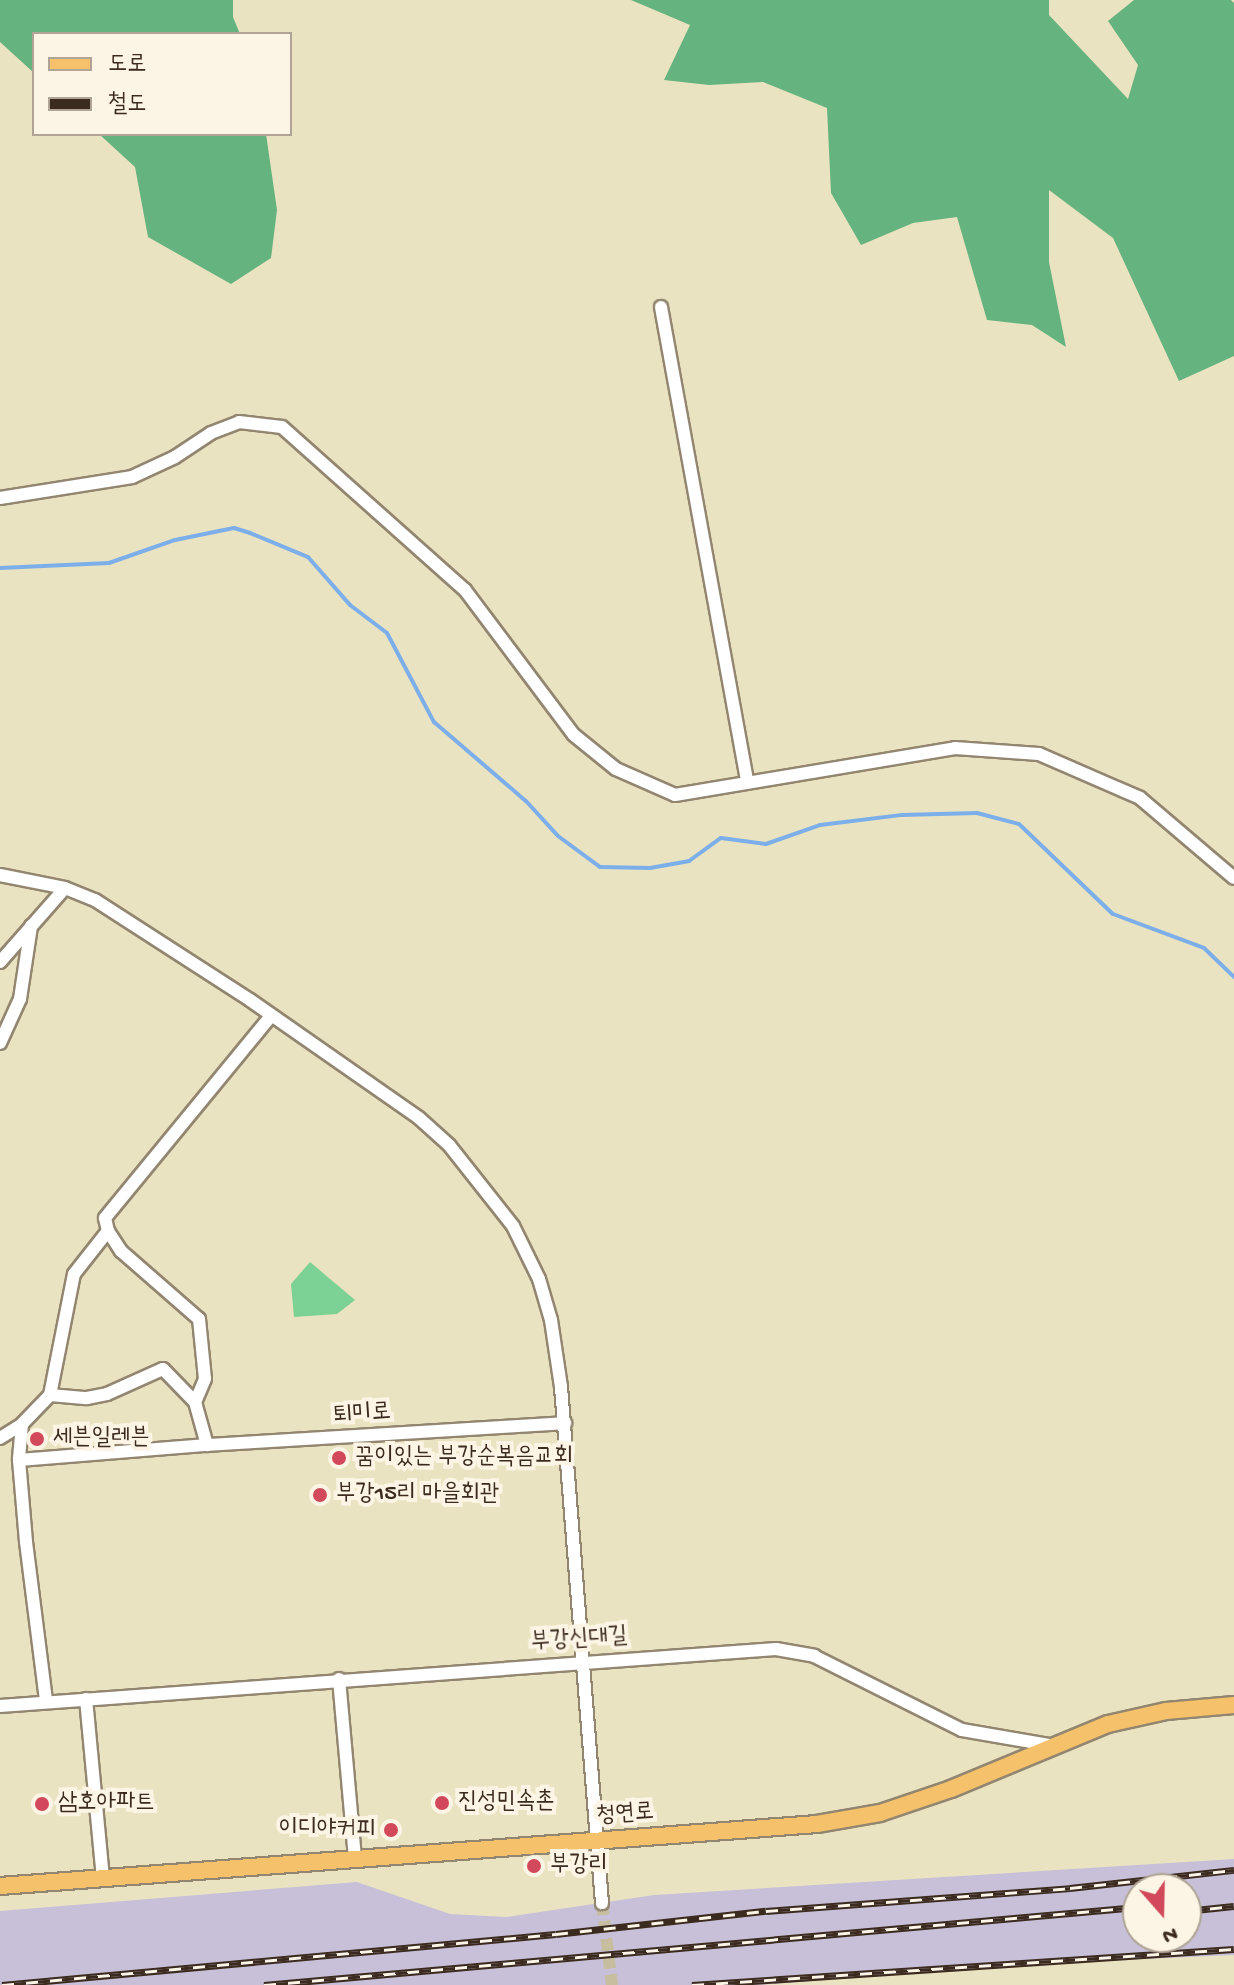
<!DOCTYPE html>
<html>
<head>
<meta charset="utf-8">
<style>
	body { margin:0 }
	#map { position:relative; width:1234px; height:1985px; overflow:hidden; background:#eae3c1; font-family:"Gochi Hand","Poor Story",sans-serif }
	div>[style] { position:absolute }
	.industrial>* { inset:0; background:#c7c0d8 }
	.green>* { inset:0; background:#7cd194 }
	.forest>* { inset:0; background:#65b37e }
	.stream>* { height:4px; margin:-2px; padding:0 2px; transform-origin:2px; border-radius:2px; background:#7cafe9 }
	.minor-tunnel>* { height:12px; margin-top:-6px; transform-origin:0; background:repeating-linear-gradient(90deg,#c7bea0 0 12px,transparent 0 18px) }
	.roads { filter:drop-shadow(2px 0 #928670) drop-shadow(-2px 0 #928670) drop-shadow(0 2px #928670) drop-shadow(0 -2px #928670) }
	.minor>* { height:12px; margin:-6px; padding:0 6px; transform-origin:6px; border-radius:6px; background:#fff }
	.major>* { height:16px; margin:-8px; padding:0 8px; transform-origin:8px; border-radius:8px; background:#f5c16b }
	.rail>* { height:7px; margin-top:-3.5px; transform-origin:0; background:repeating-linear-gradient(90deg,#fcf5e5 0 12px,#3b2a1e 0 24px); box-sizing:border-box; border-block:2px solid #3b2a1e }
	.dots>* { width:22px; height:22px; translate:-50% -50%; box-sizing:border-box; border:4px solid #fcf5e5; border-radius:50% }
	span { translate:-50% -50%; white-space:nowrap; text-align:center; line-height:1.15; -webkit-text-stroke:8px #fcf5e5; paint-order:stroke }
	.street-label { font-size:24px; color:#3b2a1e }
	.poi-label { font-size:24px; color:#3b2a1e }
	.left { translate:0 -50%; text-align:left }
	.right { translate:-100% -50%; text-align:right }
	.legend { position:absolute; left:32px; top:32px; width:260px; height:104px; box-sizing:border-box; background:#fcf5e5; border:2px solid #afa495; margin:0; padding:10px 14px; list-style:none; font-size:24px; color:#3b2a1e }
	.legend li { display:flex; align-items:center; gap:16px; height:40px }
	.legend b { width:40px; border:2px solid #afa495 }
	.north { position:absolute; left:1122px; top:1873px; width:80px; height:80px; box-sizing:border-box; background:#fcf5e5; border:2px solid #afa495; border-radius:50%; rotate:160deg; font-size:22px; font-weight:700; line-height:32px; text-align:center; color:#3b2a1e }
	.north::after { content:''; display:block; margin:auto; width:28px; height:36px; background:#d1495b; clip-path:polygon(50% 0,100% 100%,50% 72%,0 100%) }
</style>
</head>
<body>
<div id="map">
	<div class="industrial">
		<div style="clip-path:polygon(evenodd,1234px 1859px,1234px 1955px,1052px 1963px,757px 1985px,0 1985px,0 1911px,357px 1882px,450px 1914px,506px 1917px,654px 1895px,1234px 1859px,1138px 1889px,1186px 1889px,1186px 1937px,1138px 1937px,1138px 1889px)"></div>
	</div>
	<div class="green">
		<div style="clip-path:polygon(310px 1262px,355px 1300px,337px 1314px,294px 1317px,291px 1284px)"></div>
	</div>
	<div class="forest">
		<div style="clip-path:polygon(0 0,233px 0,233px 17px,240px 34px,34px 34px,34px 73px,0 42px)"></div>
		<div style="clip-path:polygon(631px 0,1049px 0,1049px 15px,1128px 99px,1138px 65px,1108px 21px,1134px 0,1231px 0,1234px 3px,1234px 356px,1179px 381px,1113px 238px,1049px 190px,1049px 262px,1066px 347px,1032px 325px,987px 320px,957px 217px,913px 223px,861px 245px,831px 193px,827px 108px,763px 82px,709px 85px,664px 80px,690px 25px)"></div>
		<div style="clip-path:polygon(99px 134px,266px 134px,277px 210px,271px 258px,231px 284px,148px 237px,135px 167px)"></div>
	</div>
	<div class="stream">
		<div style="left:0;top:568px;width:109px;rotate:-2.6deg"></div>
		<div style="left:109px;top:563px;width:70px;rotate:-19.2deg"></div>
		<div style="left:175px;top:540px;width:60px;rotate:-11.5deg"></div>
		<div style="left:234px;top:528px;width:17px;rotate:17deg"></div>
		<div style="left:250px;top:533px;width:63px;rotate:22.5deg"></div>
		<div style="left:308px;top:557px;width:64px;rotate:48.8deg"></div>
		<div style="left:350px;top:605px;width:46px;rotate:37.1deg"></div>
		<div style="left:387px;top:633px;width:101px;rotate:62.2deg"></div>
		<div style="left:434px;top:722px;width:121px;rotate:40.7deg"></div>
		<div style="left:526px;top:801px;width:47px;rotate:47.6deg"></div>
		<div style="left:558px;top:836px;width:52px;rotate:36.4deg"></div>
		<div style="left:600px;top:867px;width:50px;rotate:1.1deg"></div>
		<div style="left:650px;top:868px;width:40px;rotate:-10deg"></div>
		<div style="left:689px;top:861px;width:39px;rotate:-36deg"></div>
		<div style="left:721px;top:838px;width:45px;rotate:7.6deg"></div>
		<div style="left:766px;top:844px;width:57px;rotate:-19.4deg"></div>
		<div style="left:820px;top:825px;width:83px;rotate:-7deg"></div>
		<div style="left:902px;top:815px;width:75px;rotate:-1.5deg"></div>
		<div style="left:977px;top:813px;width:43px;rotate:14.7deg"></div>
		<div style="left:1019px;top:824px;width:130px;rotate:43.8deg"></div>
		<div style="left:1113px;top:914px;width:97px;rotate:20.5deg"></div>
		<div style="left:1204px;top:948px;width:42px;rotate:44deg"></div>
	</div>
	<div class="minor-tunnel">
		<div style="left:602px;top:1903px;width:83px;rotate:83deg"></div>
	</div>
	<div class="roads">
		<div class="minor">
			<div style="left:661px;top:307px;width:481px;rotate:79.7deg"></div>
			<div style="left:0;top:498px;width:134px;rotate:-9deg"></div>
			<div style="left:132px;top:477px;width:47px;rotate:-24.9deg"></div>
			<div style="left:175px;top:457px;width:43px;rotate:-33.7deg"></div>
			<div style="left:211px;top:433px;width:30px;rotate:-21deg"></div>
			<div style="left:239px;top:422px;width:43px;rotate:6.6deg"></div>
			<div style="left:282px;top:427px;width:245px;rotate:41.7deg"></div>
			<div style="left:465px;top:590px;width:181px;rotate:53.1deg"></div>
			<div style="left:574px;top:735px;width:54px;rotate:39deg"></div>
			<div style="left:616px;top:769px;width:64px;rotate:23.8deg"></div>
			<div style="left:675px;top:795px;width:284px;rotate:-9.5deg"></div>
			<div style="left:955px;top:748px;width:84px;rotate:4.1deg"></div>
			<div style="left:1039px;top:754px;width:110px;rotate:23.5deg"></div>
			<div style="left:1140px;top:798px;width:123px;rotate:40.4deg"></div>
			<div style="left:0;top:875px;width:66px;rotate:11.3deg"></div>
			<div style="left:65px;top:888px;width:32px;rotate:22deg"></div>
			<div style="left:95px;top:900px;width:184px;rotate:32.8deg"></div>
			<div style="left:250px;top:1000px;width:206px;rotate:34.9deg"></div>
			<div style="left:419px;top:1118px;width:40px;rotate:42deg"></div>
			<div style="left:449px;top:1145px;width:103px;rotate:51.7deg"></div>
			<div style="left:513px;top:1226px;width:59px;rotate:63.9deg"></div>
			<div style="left:539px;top:1279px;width:43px;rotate:73.7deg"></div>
			<div style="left:551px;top:1320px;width:68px;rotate:81.5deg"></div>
			<div style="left:561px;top:1387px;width:518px;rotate:85.46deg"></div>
			<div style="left:0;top:962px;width:98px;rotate:-48.7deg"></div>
			<div style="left:0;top:1043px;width:48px;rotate:-65.6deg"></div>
			<div style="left:20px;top:999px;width:74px;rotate:-81.4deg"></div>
			<div style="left:108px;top:1231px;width:24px;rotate:57deg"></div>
			<div style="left:121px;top:1251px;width:103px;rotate:41.1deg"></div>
			<div style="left:199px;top:1319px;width:60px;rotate:84.3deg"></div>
			<div style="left:205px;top:1379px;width:25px;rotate:113deg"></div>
			<div style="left:195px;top:1402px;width:45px;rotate:74.4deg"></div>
			<div style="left:207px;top:1445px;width:359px;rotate:-3.5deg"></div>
			<div style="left:50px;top:1395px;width:37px;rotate:5deg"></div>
			<div style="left:87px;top:1398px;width:20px;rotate:-11deg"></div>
			<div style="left:107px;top:1394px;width:61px;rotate:-24.1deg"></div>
			<div style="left:163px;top:1369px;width:46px;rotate:45.9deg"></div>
			<div style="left:22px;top:1424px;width:40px;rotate:-46deg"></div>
			<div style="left:50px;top:1395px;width:123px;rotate:-78.8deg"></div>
			<div style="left:74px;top:1274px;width:55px;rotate:-51.7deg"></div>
			<div style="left:108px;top:1231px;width:13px;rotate:-103deg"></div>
			<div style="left:105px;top:1218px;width:261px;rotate:-50.6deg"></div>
			<div style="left:0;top:1438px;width:26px;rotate:-32deg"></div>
			<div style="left:22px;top:1424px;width:36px;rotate:95deg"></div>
			<div style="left:19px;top:1460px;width:82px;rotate:85.1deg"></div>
			<div style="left:26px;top:1542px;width:160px;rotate:82.8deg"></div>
			<div style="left:19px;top:1460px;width:189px;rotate:-4.6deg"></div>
			<div style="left:339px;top:1679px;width:181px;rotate:84.9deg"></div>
			<div style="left:86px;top:1699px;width:181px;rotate:84.6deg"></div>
			<div style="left:0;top:1706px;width:778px;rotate:-4.2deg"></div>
			<div style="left:776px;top:1649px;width:39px;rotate:10deg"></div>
			<div style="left:814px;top:1656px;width:165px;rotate:26.6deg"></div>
			<div style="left:962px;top:1730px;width:94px;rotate:9.8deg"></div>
		</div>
		<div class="major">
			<div style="left:0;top:1886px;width:819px;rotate:-4.34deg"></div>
			<div style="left:817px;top:1824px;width:64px;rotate:-9.9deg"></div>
			<div style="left:880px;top:1813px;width:75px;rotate:-18.7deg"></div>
			<div style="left:951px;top:1789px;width:170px;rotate:-22.5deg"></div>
			<div style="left:1108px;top:1724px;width:59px;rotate:-12.6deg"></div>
			<div style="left:1166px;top:1711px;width:68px;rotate:-5deg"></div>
		</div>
	</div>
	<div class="rail">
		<div style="left:1186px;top:1911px;width:48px;rotate:-5.9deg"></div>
		<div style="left:2px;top:1985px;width:556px;rotate:-5.26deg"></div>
		<div style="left:556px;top:1934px;width:211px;rotate:-6.3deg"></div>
		<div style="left:766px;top:1911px;width:305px;rotate:-4.3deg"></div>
		<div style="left:1070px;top:1888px;width:165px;rotate:-6.3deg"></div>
		<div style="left:264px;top:1985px;width:877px;rotate:-5.1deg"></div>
		<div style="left:692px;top:1985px;width:543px;rotate:-3.8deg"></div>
	</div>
	<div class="dots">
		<div style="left:37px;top:1439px;background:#d1495b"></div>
		<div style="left:339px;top:1458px;background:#d1495b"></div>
		<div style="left:320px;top:1495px;background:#d1495b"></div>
		<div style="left:442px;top:1803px;background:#d1495b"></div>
		<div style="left:42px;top:1804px;background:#d1495b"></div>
		<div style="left:391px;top:1830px;background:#d1495b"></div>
		<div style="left:534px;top:1866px;background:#d1495b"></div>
	</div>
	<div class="street-label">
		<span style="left:362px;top:1415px;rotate:-4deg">퇴미로</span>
		<span style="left:579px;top:1640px;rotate:-4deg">부강신대길</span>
		<span style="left:625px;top:1815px;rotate:-4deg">청연로</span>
	</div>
	<div class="poi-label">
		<span class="left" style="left:53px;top:1439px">세븐일레븐</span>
		<span class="left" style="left:355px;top:1458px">꿈이있는 부강순복음교회</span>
		<span class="left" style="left:336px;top:1495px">부강15리 마을회관</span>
		<span class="left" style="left:458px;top:1803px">진성민속촌</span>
		<span class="left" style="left:58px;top:1804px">삼호아파트</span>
		<span class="right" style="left:375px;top:1830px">이디야커피</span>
		<span class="left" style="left:550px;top:1866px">부강리</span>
	</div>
	<ul class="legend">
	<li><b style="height:10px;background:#f5c16b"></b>도로</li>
	<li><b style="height:10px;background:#3b2a1e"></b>철도</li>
	</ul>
	<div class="north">N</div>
</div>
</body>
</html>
